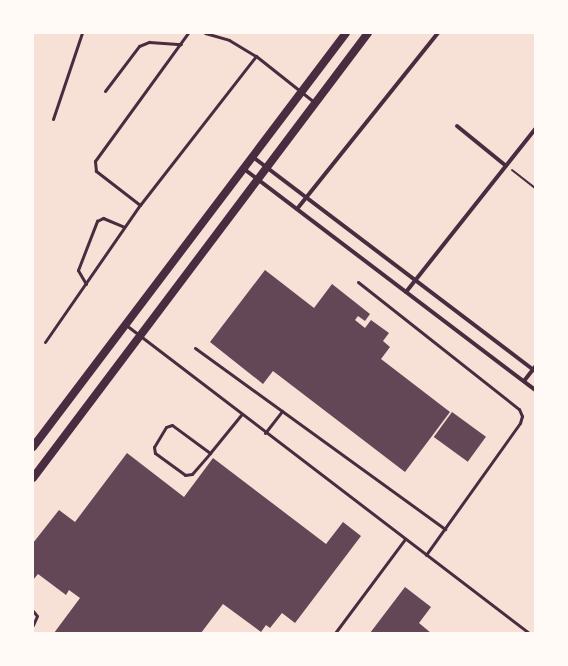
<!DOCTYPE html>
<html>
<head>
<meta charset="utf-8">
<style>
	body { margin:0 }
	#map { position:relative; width:568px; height:666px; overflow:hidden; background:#f7e1d7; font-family:Montserrat,sans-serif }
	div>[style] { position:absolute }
	.building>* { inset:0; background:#644757; transform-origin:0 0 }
	.path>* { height:2px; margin:-1px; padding:0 1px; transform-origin:1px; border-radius:1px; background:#4a2c40 }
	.service>* { height:3px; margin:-1.5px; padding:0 1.5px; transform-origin:1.5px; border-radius:1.5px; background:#4a2c40 }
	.minor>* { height:4px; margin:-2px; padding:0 2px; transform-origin:2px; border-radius:2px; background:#4a2c40 }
	.secondary>* { height:8px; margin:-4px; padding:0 4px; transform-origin:4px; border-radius:4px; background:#4a2c40 }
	span { translate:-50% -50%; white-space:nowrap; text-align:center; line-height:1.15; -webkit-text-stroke:3px #fffaf5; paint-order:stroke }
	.frame { position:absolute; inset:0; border:34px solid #fffaf5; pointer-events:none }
</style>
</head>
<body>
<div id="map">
	<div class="building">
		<div style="clip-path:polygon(265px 270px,314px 308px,332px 284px,370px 314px,365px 321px,358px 316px,355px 320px,365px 328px,371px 320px,389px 333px,383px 341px,390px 347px,381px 359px,450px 412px,405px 472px,273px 371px,263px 384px,210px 342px)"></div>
		<div style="left:452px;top:412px;width:42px;height:31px;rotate:36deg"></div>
		<div style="clip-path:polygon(127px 453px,184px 497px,213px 458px,326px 544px,343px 522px,361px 536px,295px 623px,282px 613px,270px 628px,266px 625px,261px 632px,223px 604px,201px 633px,54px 633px,80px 598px,69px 590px,66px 595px,38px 574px,33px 580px,33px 543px,59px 510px,75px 522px)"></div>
		<div style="clip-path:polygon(405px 587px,431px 607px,419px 623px,431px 633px,370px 633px)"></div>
	</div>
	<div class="path">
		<div style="left:512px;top:170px;width:29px;rotate:38deg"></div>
	</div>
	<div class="service">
		<div style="left:205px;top:33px;width:25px;rotate:16deg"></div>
		<div style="left:229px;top:40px;width:31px;rotate:31deg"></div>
		<div style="left:256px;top:56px;width:74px;rotate:38.4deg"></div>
		<div style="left:105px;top:91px;width:56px;rotate:-52.9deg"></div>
		<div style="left:139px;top:46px;width:11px;rotate:-22deg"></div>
		<div style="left:149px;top:42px;width:32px;rotate:4deg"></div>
		<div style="left:53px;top:119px;width:91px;rotate:-71.4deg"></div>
		<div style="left:140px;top:205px;width:56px;rotate:-142.3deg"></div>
		<div style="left:96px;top:171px;width:10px;rotate:-96deg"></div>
		<div style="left:95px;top:161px;width:158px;rotate:-54deg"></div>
		<div style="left:358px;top:282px;width:205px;rotate:38.3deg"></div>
		<div style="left:519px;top:409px;width:8px;rotate:67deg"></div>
		<div style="left:522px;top:416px;width:7px;rotate:106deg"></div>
		<div style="left:520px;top:423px;width:162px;rotate:125.5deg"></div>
		<div style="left:86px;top:284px;width:16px;rotate:-120deg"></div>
		<div style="left:78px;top:270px;width:53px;rotate:-68.8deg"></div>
		<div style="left:97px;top:221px;width:7px;rotate:-27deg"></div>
		<div style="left:103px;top:218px;width:23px;rotate:23deg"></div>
		<div style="left:126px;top:325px;width:507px;rotate:37.39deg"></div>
		<div style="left:45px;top:342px;width:167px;rotate:-55.3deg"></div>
		<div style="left:140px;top:205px;width:189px;rotate:-52.1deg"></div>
		<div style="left:195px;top:348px;width:309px;rotate:35.9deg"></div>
		<div style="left:265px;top:433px;width:28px;rotate:-52deg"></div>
		<div style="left:210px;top:453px;width:47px;rotate:-143.6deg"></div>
		<div style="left:172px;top:425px;width:6px;rotate:162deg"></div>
		<div style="left:166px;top:427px;width:23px;rotate:121deg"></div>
		<div style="left:154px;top:447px;width:6px;rotate:81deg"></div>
		<div style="left:155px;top:453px;width:37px;rotate:36deg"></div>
		<div style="left:185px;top:475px;width:7px;rotate:-8deg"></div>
		<div style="left:192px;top:474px;width:28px;rotate:-49deg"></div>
		<div style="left:210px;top:453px;width:49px;rotate:-50.8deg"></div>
		<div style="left:33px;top:611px;width:6px;rotate:51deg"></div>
		<div style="left:37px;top:616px;width:10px;rotate:114deg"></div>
		<div style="left:335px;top:633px;width:117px;rotate:-53.3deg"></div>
	</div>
	<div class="minor">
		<div style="left:457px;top:126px;width:63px;rotate:39.2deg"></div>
		<div style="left:253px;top:157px;width:354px;rotate:37.2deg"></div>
		<div style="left:244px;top:169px;width:365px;rotate:37.2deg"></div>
		<div style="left:297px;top:209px;width:226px;rotate:-51.3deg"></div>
		<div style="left:406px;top:292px;width:208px;rotate:-51.6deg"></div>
		<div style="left:524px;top:381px;width:18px;rotate:-52deg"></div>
	</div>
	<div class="secondary">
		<div style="left:33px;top:447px;width:519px;rotate:-52.91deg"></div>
		<div style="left:33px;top:478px;width:557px;rotate:-53.03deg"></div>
	</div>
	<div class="frame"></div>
</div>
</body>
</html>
